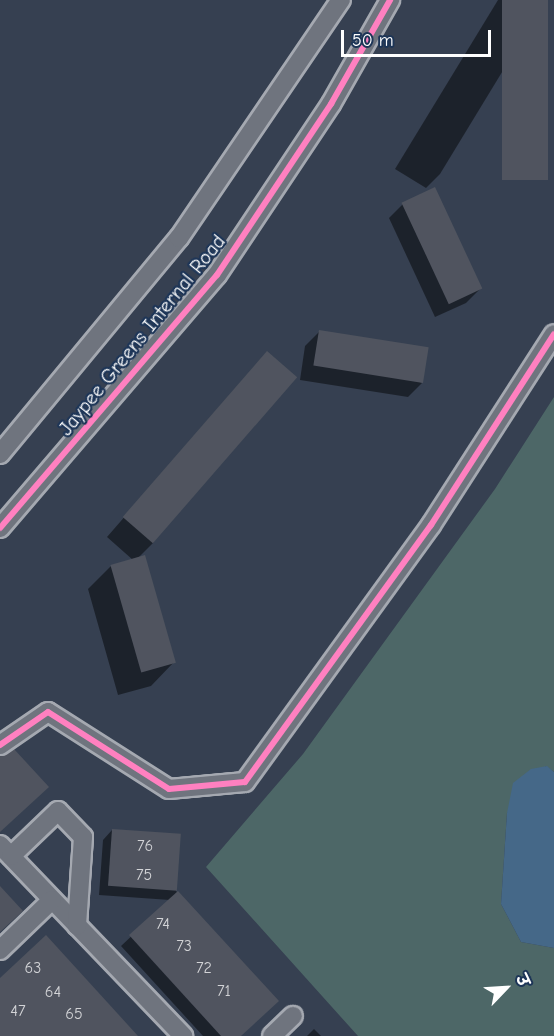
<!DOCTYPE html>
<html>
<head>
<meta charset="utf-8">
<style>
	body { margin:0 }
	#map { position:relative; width:554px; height:1036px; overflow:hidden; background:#364051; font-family:"Comic Neue","Playpen Sans Deva",sans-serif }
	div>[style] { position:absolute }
	.green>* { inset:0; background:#4d6767 }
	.water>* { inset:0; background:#456888 }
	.shadow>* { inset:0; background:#0007 }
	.building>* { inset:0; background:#50545f; transform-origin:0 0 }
	.roads { filter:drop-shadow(2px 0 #a5a9b1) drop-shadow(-2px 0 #a5a9b1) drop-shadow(0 2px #a5a9b1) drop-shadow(0 -2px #a5a9b1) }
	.minor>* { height:18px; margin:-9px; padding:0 9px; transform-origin:9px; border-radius:9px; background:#6f747e }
	.cycleway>* { height:6px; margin:-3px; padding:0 3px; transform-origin:3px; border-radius:3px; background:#ff80c0 }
	span { translate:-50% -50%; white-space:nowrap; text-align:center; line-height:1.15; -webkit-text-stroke:4.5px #1d3557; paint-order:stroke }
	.number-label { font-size:16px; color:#d3d4d7 }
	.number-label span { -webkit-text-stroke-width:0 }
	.street-label { font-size:20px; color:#fff }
	.north { position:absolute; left:476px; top:958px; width:60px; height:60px; -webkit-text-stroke:4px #1d3557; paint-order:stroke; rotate:65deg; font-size:16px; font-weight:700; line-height:24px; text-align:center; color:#fff }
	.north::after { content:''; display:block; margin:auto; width:21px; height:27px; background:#fff; clip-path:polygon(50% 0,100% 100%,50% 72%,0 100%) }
	.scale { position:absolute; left:341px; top:30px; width:150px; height:27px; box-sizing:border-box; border:3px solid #fff; border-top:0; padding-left:8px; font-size:18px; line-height:21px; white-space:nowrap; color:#fff; -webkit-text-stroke:4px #1d3557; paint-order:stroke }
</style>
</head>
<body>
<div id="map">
	<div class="green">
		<div style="clip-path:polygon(554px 397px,554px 772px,546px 766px,507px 813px,501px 904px,521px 942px,554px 948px,554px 1036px,358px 1036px,206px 867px,303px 754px,495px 489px)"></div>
	</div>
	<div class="water">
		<div style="clip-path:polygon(547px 766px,554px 772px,554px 948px,521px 942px,501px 904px,507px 813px,513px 783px,531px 769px)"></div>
	</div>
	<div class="shadow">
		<div style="clip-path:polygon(498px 0,546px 0,440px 174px,426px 188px,395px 169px)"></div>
		<div style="clip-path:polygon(403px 204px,480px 289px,466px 303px,435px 317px,389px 218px)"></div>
		<div style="clip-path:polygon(319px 332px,422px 383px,408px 397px,300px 380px,305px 346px)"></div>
		<div style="clip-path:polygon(267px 353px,153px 543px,137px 559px,174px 662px,151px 686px,118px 695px,88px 589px,111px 566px,133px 560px,107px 537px)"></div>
		<div style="clip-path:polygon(112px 830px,179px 835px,176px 891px,277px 1001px,240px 1036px,203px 1036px,121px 946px,170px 900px,99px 895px,103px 840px)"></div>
		<div style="clip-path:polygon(314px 1029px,321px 1036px,307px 1036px)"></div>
	</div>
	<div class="building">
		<div style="left:502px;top:0;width:46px;height:180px"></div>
		<div style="left:435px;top:187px;width:112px;height:37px;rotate:65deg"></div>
		<div style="left:319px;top:330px;width:111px;height:36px;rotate:9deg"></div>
		<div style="left:267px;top:351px;width:40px;height:220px;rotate:41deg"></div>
		<div style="left:145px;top:555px;width:112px;height:36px;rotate:74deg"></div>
		<div style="clip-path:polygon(14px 749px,49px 787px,0 832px,0 756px)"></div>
		<div style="left:112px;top:829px;width:69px;height:57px;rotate:4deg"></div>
		<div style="clip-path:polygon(0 886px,23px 911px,0 932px)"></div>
		<div style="clip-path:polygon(178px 891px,279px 1001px,241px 1036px,221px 1036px,129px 935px)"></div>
		<div style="clip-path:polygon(46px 935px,118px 1014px,138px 1036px,0 1036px,0 978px)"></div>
	</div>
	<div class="roads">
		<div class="minor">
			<div style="left:0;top:454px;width:281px;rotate:-50.4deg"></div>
			<div style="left:179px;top:238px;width:288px;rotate:-55.8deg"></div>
			<div style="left:0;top:528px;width:333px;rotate:-49.4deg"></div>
			<div style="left:217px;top:275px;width:206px;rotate:-56.3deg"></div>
			<div style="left:331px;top:104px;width:120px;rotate:-60.4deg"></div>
			<div style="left:0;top:745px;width:58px;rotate:-34.5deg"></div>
			<div style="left:48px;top:712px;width:143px;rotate:32.5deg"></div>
			<div style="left:169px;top:789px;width:76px;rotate:-5.3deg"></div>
			<div style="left:245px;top:782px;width:317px;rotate:-54.1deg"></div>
			<div style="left:431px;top:525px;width:227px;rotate:-57.2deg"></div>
			<div style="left:0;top:845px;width:265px;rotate:46.2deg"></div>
			<div style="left:11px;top:856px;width:65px;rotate:-43.8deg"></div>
			<div style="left:58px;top:811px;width:36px;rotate:46deg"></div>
			<div style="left:83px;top:837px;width:89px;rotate:93.9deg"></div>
			<div style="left:0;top:950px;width:72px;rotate:-43.9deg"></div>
			<div style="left:272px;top:1036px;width:29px;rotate:-44deg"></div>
		</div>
	</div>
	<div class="cycleway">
		<div style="left:0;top:528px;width:333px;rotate:-49.4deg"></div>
		<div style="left:217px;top:275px;width:206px;rotate:-56.3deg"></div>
		<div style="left:331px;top:104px;width:120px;rotate:-60.4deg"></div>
		<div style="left:0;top:745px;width:58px;rotate:-34.5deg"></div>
		<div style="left:48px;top:712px;width:143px;rotate:32.5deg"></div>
		<div style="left:169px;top:789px;width:76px;rotate:-5.3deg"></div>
		<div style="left:245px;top:782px;width:317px;rotate:-54.1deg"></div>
		<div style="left:431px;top:525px;width:227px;rotate:-57.2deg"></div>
	</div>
	<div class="number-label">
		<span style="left:145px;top:846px">76</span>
		<span style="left:144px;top:875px">75</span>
		<span style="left:163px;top:924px">74</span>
		<span style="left:184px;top:946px">73</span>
		<span style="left:33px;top:968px">63</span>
		<span style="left:204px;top:968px">72</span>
		<span style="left:224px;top:991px">71</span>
		<span style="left:53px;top:992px">64</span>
		<span style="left:18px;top:1011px">47</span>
		<span style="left:74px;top:1014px">65</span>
	</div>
	<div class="street-label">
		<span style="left:142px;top:335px;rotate:-51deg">Jaypee Greens Internal Road</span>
	</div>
	<div class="north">उ</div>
	<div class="scale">50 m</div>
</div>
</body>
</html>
